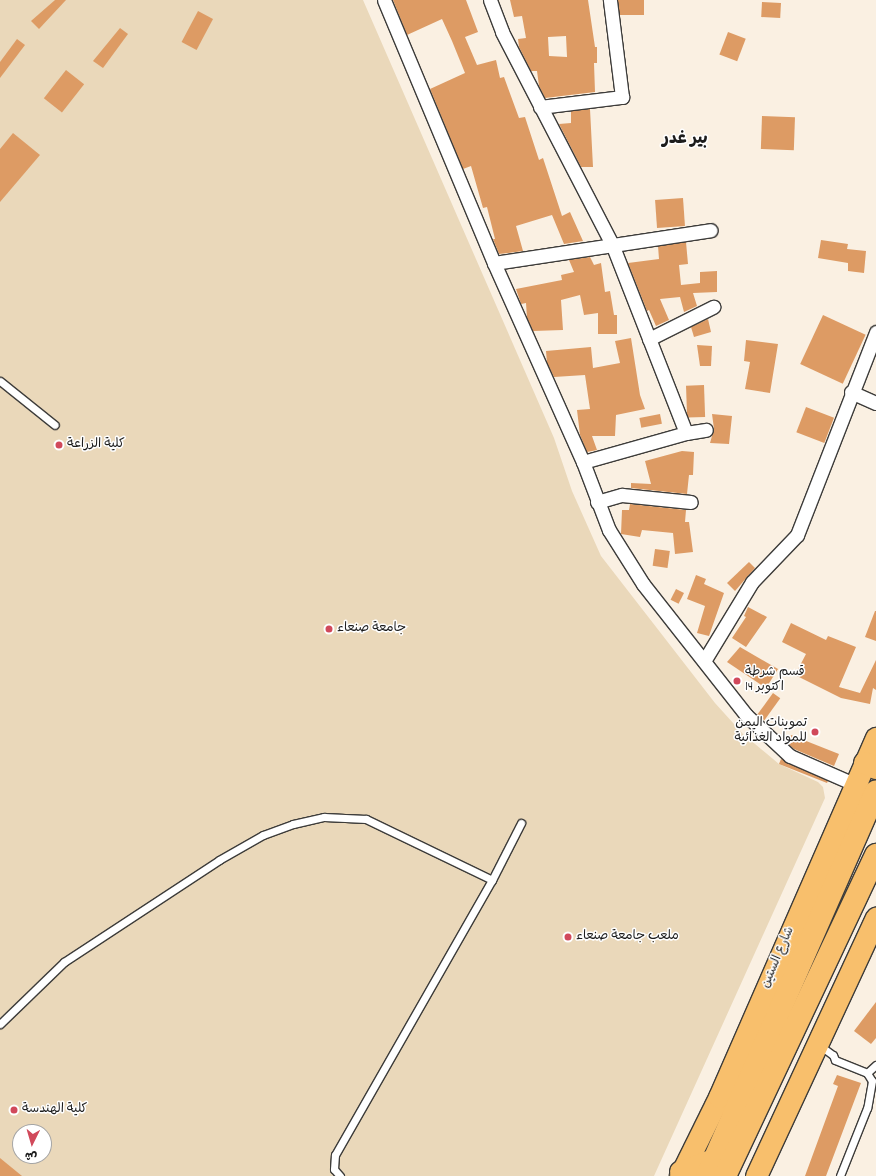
<!DOCTYPE html>
<html>
<head>
<meta charset="utf-8">
<style>
	body { margin:0 }
	#map { position:relative; width:876px; height:1176px; overflow:hidden; background:#faf0e2; font-family:Dekko,"Playpen Sans Arabic",sans-serif }
	div>[style] { position:absolute }
	.built>* { inset:0; background:#ead8ba }
	.building>* { inset:0; background:#dd9b64; transform-origin:0 0 }
	.roads { filter:drop-shadow(1px 0 #3d3c3a) drop-shadow(-1px 0 #3d3c3a) drop-shadow(0 1px #3d3c3a) drop-shadow(0 -1px #3d3c3a) }
	.service>* { height:7px; margin:-3.5px; padding:0 3.5px; transform-origin:3.5px; border-radius:3.5px; background:#fff }
	.minor>* { height:13px; margin:-6.5px; padding:0 6.5px; transform-origin:6.5px; border-radius:6.5px; background:#fff }
	.primary>* { height:21px; margin:-10.5px; padding:0 10.5px; transform-origin:10.5px; border-radius:10.5px; background:#f8bf6c }
	.trunk>* { height:22px; margin:-11px; padding:0 11px; transform-origin:11px; border-radius:11px; background:#f8bf6c }
	.dots>* { width:11px; height:11px; translate:-50% -50%; box-sizing:border-box; border:2px solid #fff; border-radius:50% }
	span { translate:-50% -50%; white-space:nowrap; text-align:center; line-height:1.15; -webkit-text-stroke:3px #fff; paint-order:stroke }
	.poi-label { font-size:13px; color:#1c1c1c }
	.left { translate:0 -50%; text-align:left }
	.right { translate:-100% -50%; text-align:right }
	.street-label { font-size:13px; color:#1c1c1c }
	.district-label { font-size:17px; color:#1c1c1c; font-weight:700 }
	.north { position:absolute; left:12px; top:1124px; width:40px; height:40px; box-sizing:border-box; background:#fff; border:1px solid #a4a4a4; border-radius:50%; rotate:185deg; font-size:11px; font-weight:700; line-height:16px; text-align:center; color:#1c1c1c }
	.north::after { content:''; display:block; margin:auto; width:14px; height:18px; background:#d1495b; clip-path:polygon(50% 0,100% 100%,50% 72%,0 100%) }
</style>
</head>
<body>
<div id="map">
	<div class="built">
		<div style="clip-path:polygon(evenodd,0 0,363px 0,554px 438px,572px 491px,601px 556px,715px 703px,743px 734px,779px 764px,818px 782px,823px 787px,825px 798px,654px 1176px,0 1176px,0 0,20px 1132px,44px 1132px,44px 1156px,20px 1156px,20px 1132px)"></div>
	</div>
	<div class="building">
		<div style="clip-path:polygon(55px 0,66px 0,39px 29px,31px 21px)"></div>
		<div style="clip-path:polygon(393px 0,466px 0,478px 32px,465px 37px,477px 65px,496px 60px,500px 78px,504px 77px,519px 118px,525px 117px,539px 160px,543px 158px,562px 216px,570px 212px,583px 241px,564px 244px,552px 215px,516px 226px,523px 251px,499px 254px,493px 239px,495px 239px,487px 207px,483px 208px,471px 166px,463px 169px,430px 89px,465px 73px,452px 41px,442px 19px,407px 35px)"></div>
		<div style="clip-path:polygon(evenodd,510px 0,588px 0,595px 47px,597px 47px,597px 63px,594px 63px,595px 92px,545px 98px,539px 86px,537px 71px,531px 71px,519px 47px,518px 39px,526px 38px,522px 16px,514px 17px,510px 0,566px 36px,567px 57px,549px 56px,548px 37px,566px 36px)"></div>
		<div style="left:618px;top:0;width:26px;height:15px"></div>
		<div style="left:762px;top:2px;width:19px;height:15px;rotate:3deg"></div>
		<div style="left:198px;top:11px;width:17px;height:35px;rotate:28deg"></div>
		<div style="clip-path:polygon(120px 28px,128px 34px,103px 68px,93px 61px)"></div>
		<div style="left:728px;top:32px;width:19px;height:24px;rotate:21deg"></div>
		<div style="clip-path:polygon(17px 39px,25px 45px,0 78px,0 62px)"></div>
		<div style="left:66px;top:70px;width:23px;height:36px;rotate:38deg"></div>
		<div style="clip-path:polygon(590px 109px,593px 167px,581px 167px,559px 124px,571px 123px,571px 111px)"></div>
		<div style="left:762px;top:116px;width:33px;height:33px;rotate:2deg"></div>
		<div style="clip-path:polygon(13px 133px,40px 155px,0 202px,0 149px)"></div>
		<div style="left:683px;top:198px;width:28px;height:28px;rotate:86deg"></div>
		<div style="clip-path:polygon(821px 240px,848px 244px,847px 249px,866px 251px,864px 273px,848px 271px,848px 263px,818px 258px)"></div>
		<div style="clip-path:polygon(686px 242px,688px 264px,679px 265px,681px 285px,700px 283px,700px 272px,717px 271px,717px 292px,693px 293px,697px 306px,684px 312px,680px 297px,660px 299px,669px 320px,656px 326px,649px 310px,647px 311px,628px 263px,659px 259px,658px 246px)"></div>
		<div style="clip-path:polygon(590px 257px,594px 265px,601px 263px,605px 292px,610px 291px,614px 315px,617px 315px,617px 334px,598px 334px,598px 313px,584px 315px,580px 295px,561px 300px,563px 330px,533px 331px,527px 318px,526px 303px,521px 304px,516px 289px,562px 280px,561px 275px,574px 272px,569px 260px)"></div>
		<div style="left:823px;top:315px;width:47px;height:54px;rotate:25deg"></div>
		<div style="clip-path:polygon(708px 319px,711px 332px,694px 337px,691px 327px)"></div>
		<div style="clip-path:polygon(631px 338px,640px 395px,645px 409px,616px 415px,615px 436px,592px 436px,597px 450px,587px 452px,580px 435px,577px 410px,590px 409px,585px 375px,554px 377px,547px 363px,546px 351px,591px 347px,593px 368px,620px 363px,615px 341px)"></div>
		<div style="clip-path:polygon(746px 340px,778px 344px,770px 393px,745px 389px,750px 362px,744px 361px)"></div>
		<div style="clip-path:polygon(697px 345px,712px 346px,711px 366px,700px 366px)"></div>
		<div style="left:704px;top:385px;width:32px;height:18px;rotate:88deg"></div>
		<div style="left:806px;top:407px;width:30px;height:27px;rotate:21deg"></div>
		<div style="left:660px;top:414px;width:10px;height:21px;rotate:79deg"></div>
		<div style="clip-path:polygon(712px 414px,732px 416px,729px 444px,710px 443px,714px 429px)"></div>
		<div style="clip-path:polygon(682px 451px,694px 452px,693px 475px,689px 475px,687px 494px,631px 488px,631px 483px,651px 484px,645px 461px)"></div>
		<div style="clip-path:polygon(630px 504px,686px 510px,685px 522px,689px 522px,693px 552px,675px 554px,673px 533px,642px 530px,640px 537px,621px 534px,622px 510px,629px 510px)"></div>
		<div style="left:655px;top:549px;width:15px;height:17px;rotate:8deg"></div>
		<div style="clip-path:polygon(749px 562px,755px 568px,735px 591px,727px 583px)"></div>
		<div style="clip-path:polygon(696px 575px,706px 579px,704px 584px,724px 593px,709px 636px,697px 633px,705px 606px,687px 599px)"></div>
		<div style="left:676px;top:589px;width:9px;height:12px;rotate:27deg"></div>
		<div style="clip-path:polygon(748px 607px,767px 617px,746px 647px,732px 638px,746px 617px,744px 616px)"></div>
		<div style="clip-path:polygon(875px 611px,876px 611px,876px 641px,865px 637px)"></div>
		<div style="clip-path:polygon(791px 623px,826px 640px,828px 636px,856px 647px,839px 687px,860px 693px,876px 660px,876px 690px,873px 688px,870px 704px,841px 698px,795px 675px,806px 654px,782px 642px)"></div>
		<div style="clip-path:polygon(740px 647px,778px 669px,766px 688px,727px 662px)"></div>
		<div style="left:773px;top:693px;width:9px;height:27px;rotate:36deg"></div>
		<div style="clip-path:polygon(791px 735px,839px 754px,834px 766px,794px 749px,787px 743px)"></div>
		<div style="clip-path:polygon(781px 759px,828px 781px,827px 783px,779px 764px)"></div>
		<div style="clip-path:polygon(876px 1002px,876px 1038px,871px 1044px,854px 1031px)"></div>
		<div style="clip-path:polygon(837px 1075px,861px 1083px,826px 1176px,805px 1176px,838px 1086px,833px 1084px)"></div>
		<div style="clip-path:polygon(0 1158px,22px 1176px,0 1176px)"></div>
	</div>
	<div class="roads">
		<div class="service">
			<div style="left:0;top:381px;width:70px;rotate:38.7deg"></div>
			<div style="left:0;top:1024px;width:89px;rotate:-44.1deg"></div>
			<div style="left:64px;top:962px;width:186px;rotate:-33.3deg"></div>
			<div style="left:219px;top:860px;width:51px;rotate:-29.6deg"></div>
			<div style="left:263px;top:835px;width:32px;rotate:-20deg"></div>
			<div style="left:293px;top:824px;width:32px;rotate:-13deg"></div>
			<div style="left:324px;top:817px;width:42px;rotate:2.7deg"></div>
			<div style="left:366px;top:819px;width:140px;rotate:25.8deg"></div>
			<div style="left:819px;top:1045px;width:17px;rotate:36deg"></div>
			<div style="left:833px;top:1055px;width:5px;rotate:68deg"></div>
			<div style="left:835px;top:1060px;width:35px;rotate:22deg"></div>
			<div style="left:867px;top:1073px;width:9px;rotate:58deg"></div>
			<div style="left:872px;top:1081px;width:27px;rotate:100deg"></div>
			<div style="left:867px;top:1108px;width:73px;rotate:111.7deg"></div>
			<div style="left:867px;top:1073px;width:12px;rotate:-42deg"></div>
			<div style="left:340px;top:1176px;width:9px;rotate:-131deg"></div>
			<div style="left:334px;top:1169px;width:14px;rotate:-86deg"></div>
			<div style="left:335px;top:1155px;width:317px;rotate:-60.3deg"></div>
			<div style="left:492px;top:880px;width:64px;rotate:-63deg"></div>
		</div>
		<div class="minor">
			<div style="left:384px;top:0;width:285px;rotate:67.3deg"></div>
			<div style="left:494px;top:263px;width:218px;rotate:65.9deg"></div>
			<div style="left:583px;top:462px;width:73px;rotate:69.1deg"></div>
			<div style="left:609px;top:530px;width:64px;rotate:57.8deg"></div>
			<div style="left:643px;top:584px;width:167px;rotate:51.8deg"></div>
			<div style="left:746px;top:715px;width:60px;rotate:43deg"></div>
			<div style="left:790px;top:756px;width:70px;rotate:23.6deg"></div>
			<div style="left:490px;top:0;width:34px;rotate:69deg"></div>
			<div style="left:502px;top:32px;width:239px;rotate:62.6deg"></div>
			<div style="left:612px;top:244px;width:203px;rotate:68.6deg"></div>
			<div style="left:540px;top:107px;width:83px;rotate:-7deg"></div>
			<div style="left:622px;top:97px;width:98px;rotate:-97.1deg"></div>
			<div style="left:494px;top:263px;width:219px;rotate:-8.6deg"></div>
			<div style="left:649px;top:339px;width:72px;rotate:-26.6deg"></div>
			<div style="left:851px;top:392px;width:27px;rotate:24deg"></div>
			<div style="left:583px;top:462px;width:107px;rotate:-15.7deg"></div>
			<div style="left:686px;top:433px;width:20px;rotate:-9deg"></div>
			<div style="left:597px;top:502px;width:26px;rotate:-16deg"></div>
			<div style="left:622px;top:495px;width:69px;rotate:5.8deg"></div>
			<div style="left:704px;top:661px;width:92px;rotate:-58.7deg"></div>
			<div style="left:752px;top:582px;width:65px;rotate:-46.2deg"></div>
			<div style="left:797px;top:535px;width:218px;rotate:-68.7deg"></div>
		</div>
		<div class="primary">
			<div style="left:680px;top:1176px;width:88px;rotate:-63.7deg"></div>
			<div style="left:719px;top:1097px;width:392px;rotate:-66.4deg"></div>
			<div style="left:756px;top:1176px;width:285px;rotate:-65.1deg"></div>
		</div>
		<div class="trunk">
			<div style="left:865px;top:763px;width:12px;rotate:24deg"></div>
			<div style="left:681px;top:1172px;width:35px;rotate:-20deg"></div>
			<div style="left:707px;top:1176px;width:420px;rotate:-66.3deg"></div>
			<div style="left:725px;top:1176px;width:355px;rotate:-64.8deg"></div>
		</div>
	</div>
	<div class="dots">
		<div style="left:59px;top:445px;background:#d1495b"></div>
		<div style="left:329px;top:629px;background:#d1495b"></div>
		<div style="left:737px;top:681px;background:#d1495b"></div>
		<div style="left:815px;top:732px;background:#d1495b"></div>
		<div style="left:568px;top:937px;background:#d1495b"></div>
		<div style="left:14px;top:1110px;background:#d1495b"></div>
	</div>
	<div class="poi-label">
		<span class="left" style="left:67px;top:445px">كلية الزراعة</span>
		<span class="left" style="left:337px;top:629px">جامعة صنعاء</span>
		<span class="left" style="left:745px;top:681px">قسم شرطة<br>14 اكتوبر</span>
		<span class="right" style="left:807px;top:732px">تموينات اليمن<br>للمواد الغذائية</span>
		<span class="left" style="left:576px;top:937px">ملعب جامعة صنعاء</span>
		<span class="left" style="left:22px;top:1110px">كلية الهندسة</span>
	</div>
	<div class="street-label">
		<span style="left:779px;top:958px;rotate:-67deg">شارع الستين</span>
	</div>
	<div class="district-label">
		<span style="left:685px;top:141px">بير غدر</span>
	</div>
	<div class="north">ش</div>
</div>
</body>
</html>
